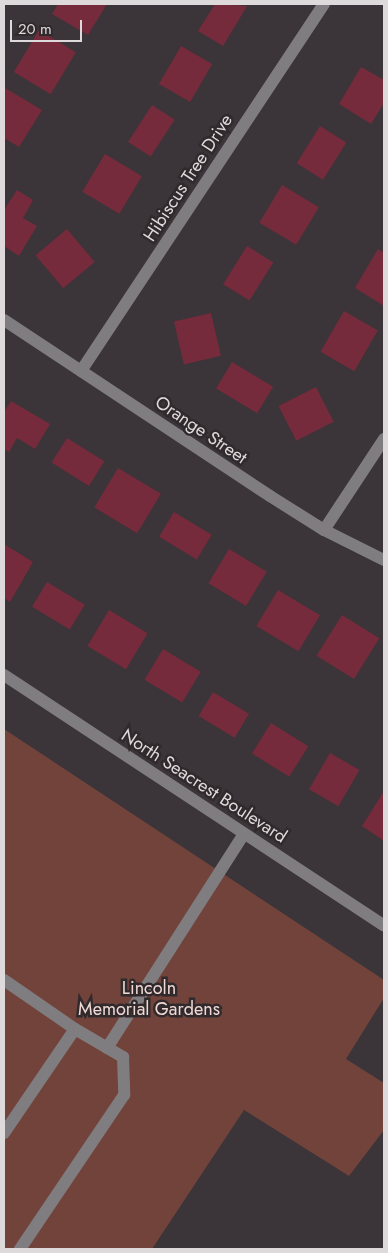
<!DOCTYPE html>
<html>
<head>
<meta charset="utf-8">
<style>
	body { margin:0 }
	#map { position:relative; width:388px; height:1253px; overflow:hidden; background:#3b3438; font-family:Jost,sans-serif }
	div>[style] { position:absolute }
	.green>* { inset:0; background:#71433b }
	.building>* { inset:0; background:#762b3c; transform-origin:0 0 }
	.minor>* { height:12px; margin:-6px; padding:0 6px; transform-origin:6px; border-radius:6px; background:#807d80 }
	span { translate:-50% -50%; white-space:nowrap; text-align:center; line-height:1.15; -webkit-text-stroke:5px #312a2d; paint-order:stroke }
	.street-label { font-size:18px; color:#ded9db }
	.park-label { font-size:18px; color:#f0d9d4 }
	.frame { position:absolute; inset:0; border:5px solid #ded9db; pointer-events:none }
	.scale { position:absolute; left:10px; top:20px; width:72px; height:22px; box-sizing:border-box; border:2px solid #ded9db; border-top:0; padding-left:6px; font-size:15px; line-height:18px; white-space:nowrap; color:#ded9db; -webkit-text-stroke:4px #312a2d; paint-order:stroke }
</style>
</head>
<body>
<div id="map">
	<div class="green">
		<div style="clip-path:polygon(4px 729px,384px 980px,384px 998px,346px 1059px,384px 1083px,384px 1130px,349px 1176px,244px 1110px,152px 1249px,4px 1249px)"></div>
	</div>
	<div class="building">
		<div style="clip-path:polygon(58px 4px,107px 4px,88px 35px,52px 14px)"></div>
		<div style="clip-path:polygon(215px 4px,247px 6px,223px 46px,198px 31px)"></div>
		<div style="left:39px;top:30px;width:43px;height:49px;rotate:31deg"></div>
		<div style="left:181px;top:46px;width:36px;height:44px;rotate:30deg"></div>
		<div style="clip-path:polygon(361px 67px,384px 80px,384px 103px,371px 124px,339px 104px)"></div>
		<div style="clip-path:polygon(5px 88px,42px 110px,19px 147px,4px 138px)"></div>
		<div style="left:152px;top:105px;width:27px;height:44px;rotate:33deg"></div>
		<div style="left:320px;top:126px;width:31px;height:44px;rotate:32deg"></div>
		<div style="left:105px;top:154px;width:43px;height:44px;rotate:31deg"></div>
		<div style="left:282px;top:185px;width:43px;height:44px;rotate:31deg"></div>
		<div style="clip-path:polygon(17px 190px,33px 200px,23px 218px,37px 226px,19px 256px,4px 246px,4px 210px)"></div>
		<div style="left:67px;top:229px;width:43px;height:41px;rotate:50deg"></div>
		<div style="left:247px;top:246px;width:31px;height:45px;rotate:32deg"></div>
		<div style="clip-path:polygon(378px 249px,384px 253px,384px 306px,355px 288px)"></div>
		<div style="left:344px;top:311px;width:39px;height:47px;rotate:30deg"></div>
		<div style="left:211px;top:313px;width:44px;height:38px;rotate:77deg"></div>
		<div style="left:232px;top:362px;width:48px;height:31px;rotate:31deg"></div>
		<div style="left:316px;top:387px;width:39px;height:42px;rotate:63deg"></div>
		<div style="clip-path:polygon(11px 401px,50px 424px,35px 449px,17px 438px,9px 452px,4px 449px,4px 412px)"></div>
		<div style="left:67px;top:438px;width:44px;height:29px;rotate:32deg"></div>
		<div style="left:118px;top:468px;width:50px;height:46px;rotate:31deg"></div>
		<div style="left:174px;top:512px;width:44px;height:29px;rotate:31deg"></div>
		<div style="clip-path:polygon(4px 544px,33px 562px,10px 602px,4px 598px)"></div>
		<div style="left:229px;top:549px;width:44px;height:40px;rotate:31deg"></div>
		<div style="left:47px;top:582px;width:44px;height:29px;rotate:31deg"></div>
		<div style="left:278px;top:590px;width:49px;height:42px;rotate:31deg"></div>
		<div style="left:109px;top:610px;width:45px;height:42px;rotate:31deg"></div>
		<div style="left:342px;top:615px;width:44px;height:48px;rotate:32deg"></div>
		<div style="left:163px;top:649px;width:44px;height:36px;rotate:31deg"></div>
		<div style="left:213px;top:692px;width:42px;height:28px;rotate:31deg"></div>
		<div style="left:271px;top:723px;width:44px;height:36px;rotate:32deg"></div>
		<div style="left:330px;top:753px;width:34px;height:42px;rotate:30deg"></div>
		<div style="clip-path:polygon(384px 791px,384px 841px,362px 826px)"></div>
	</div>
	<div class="minor">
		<div style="left:4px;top:320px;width:319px;rotate:33.5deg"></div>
		<div style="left:270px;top:496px;width:64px;rotate:32.2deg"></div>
		<div style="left:324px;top:530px;width:67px;rotate:26.6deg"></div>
		<div style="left:81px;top:371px;width:440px;rotate:-56.5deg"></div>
		<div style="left:324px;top:530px;width:109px;rotate:-56.6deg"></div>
		<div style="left:4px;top:675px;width:455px;rotate:33.4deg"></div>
		<div style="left:4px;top:980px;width:86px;rotate:34.6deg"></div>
		<div style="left:107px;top:1048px;width:254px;rotate:-57.4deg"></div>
		<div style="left:4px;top:1133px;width:126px;rotate:-55.7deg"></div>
		<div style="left:75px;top:1029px;width:56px;rotate:30.3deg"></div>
		<div style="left:123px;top:1057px;width:38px;rotate:88deg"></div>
		<div style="left:124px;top:1095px;width:186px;rotate:124deg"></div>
	</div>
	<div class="street-label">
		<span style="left:188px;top:178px;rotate:-57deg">Hibiscus Tree Drive</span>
		<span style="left:201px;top:430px;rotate:34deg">Orange Street</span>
		<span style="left:204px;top:786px;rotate:33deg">North Seacrest Boulevard</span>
	</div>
	<div class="park-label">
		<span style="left:149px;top:999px">Lincoln<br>Memorial Gardens</span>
	</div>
	<div class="frame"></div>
	<div class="scale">20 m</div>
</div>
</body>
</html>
